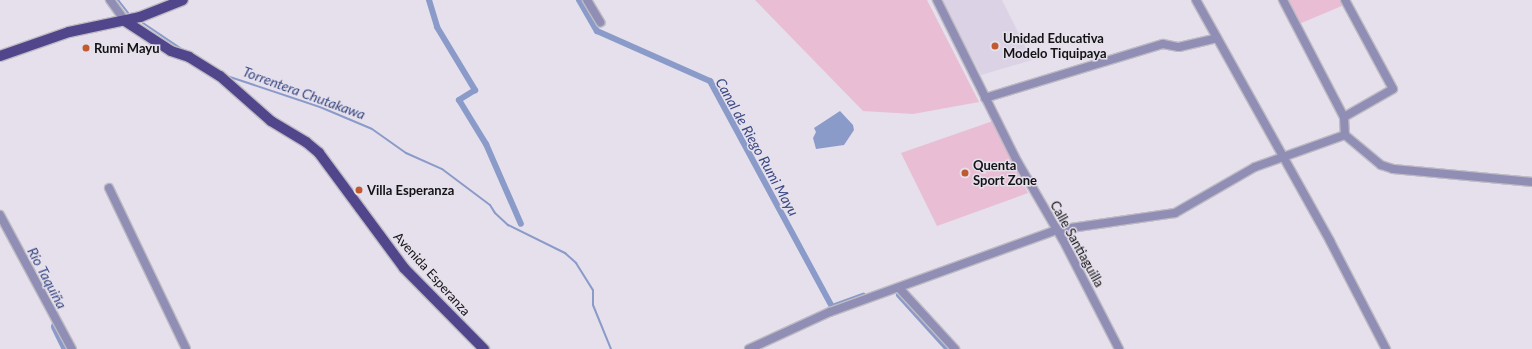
<!DOCTYPE html>
<html>
<head>
<meta charset="utf-8">
<style>
	body { margin:0 }
	#map { position:relative; width:1532px; height:349px; overflow:hidden; background:#e5e0eb; font-family:Lato,sans-serif }
	div>[style] { position:absolute }
	.built>* { inset:0; background:#dbd2e5 }
	.green>* { inset:0; background:#e9bdd4 }
	.water>* { inset:0; background:#8b9bc9 }
	.stream>* { height:2px; margin:-1px; padding:0 1px; transform-origin:1px; border-radius:1px; background:#8b9bc9 }
	.canal>* { height:6px; margin:-3px; padding:0 3px; transform-origin:3px; border-radius:3px; background:#8b9bc9 }
	.river>* { height:11px; margin:-5.5px; padding:0 5.5px; transform-origin:5.5px; border-radius:5.5px; background:#8b9bc9 }
	.roads { filter:drop-shadow(1px 0 #bfbbc4) drop-shadow(-1px 0 #bfbbc4) drop-shadow(0 1px #bfbbc4) drop-shadow(0 -1px #bfbbc4) }
	.minor>* { height:8px; margin:-4px; padding:0 4px; transform-origin:4px; border-radius:4px; background:#918eb5 }
	.major>* { height:10px; margin:-5px; padding:0 5px; transform-origin:5px; border-radius:5px; background:#51468b }
	.dots>* { width:11px; height:11px; translate:-50% -50%; box-sizing:border-box; border:2px solid #e5e0eb; border-radius:50% }
	span { translate:-50% -50%; white-space:nowrap; text-align:center; line-height:1.15; -webkit-text-stroke:3px #e5e0eb; paint-order:stroke }
	.poi-label { font-size:13px; color:#131215; font-weight:700 }
	.left { translate:0 -50%; text-align:left }
	.street-label { font-size:13px; color:#131215 }
	.water-label { font-size:14px; color:#384883; font-style:italic }
</style>
</head>
<body>
<div id="map">
	<div class="built">
		<div style="clip-path:polygon(941px 0,1002px 0,1032px 60px,981px 75px)"></div>
	</div>
	<div class="green">
		<div style="clip-path:polygon(755px 0,927px 0,979px 102px,913px 114px,863px 111px)"></div>
		<div style="clip-path:polygon(1288px 0,1341px 0,1344px 5px,1299px 24px)"></div>
		<div style="clip-path:polygon(993px 121px,1028px 193px,937px 226px,901px 153px)"></div>
	</div>
	<div class="water">
		<div style="clip-path:polygon(840px 111px,853px 125px,854px 130px,844px 145px,816px 149px,813px 138px,816px 132px,814px 128px)"></div>
	</div>
	<div class="stream">
		<div style="left:118px;top:0;width:16px;rotate:52deg"></div>
		<div style="left:143px;top:23px;width:48px;rotate:34deg"></div>
		<div style="left:227px;top:76px;width:98px;rotate:18.4deg"></div>
		<div style="left:320px;top:107px;width:56px;rotate:22.9deg"></div>
		<div style="left:372px;top:129px;width:42px;rotate:35.2deg"></div>
		<div style="left:406px;top:153px;width:39px;rotate:24deg"></div>
		<div style="left:442px;top:169px;width:60px;rotate:36.9deg"></div>
		<div style="left:490px;top:205px;width:9px;rotate:58deg"></div>
		<div style="left:495px;top:213px;width:18px;rotate:43deg"></div>
		<div style="left:508px;top:225px;width:64px;rotate:26.2deg"></div>
		<div style="left:565px;top:253px;width:15px;rotate:42deg"></div>
		<div style="left:576px;top:263px;width:32px;rotate:58deg"></div>
		<div style="left:593px;top:290px;width:15px;rotate:90deg"></div>
		<div style="left:593px;top:305px;width:48px;rotate:67.8deg"></div>
	</div>
	<div class="canal">
		<div style="left:429px;top:0;width:28px;rotate:73deg"></div>
		<div style="left:437px;top:27px;width:74px;rotate:58.9deg"></div>
		<div style="left:475px;top:90px;width:19px;rotate:148deg"></div>
		<div style="left:459px;top:100px;width:52px;rotate:58.5deg"></div>
		<div style="left:486px;top:144px;width:87px;rotate:66.4deg"></div>
		<div style="left:579px;top:0;width:36px;rotate:60deg"></div>
		<div style="left:597px;top:31px;width:124px;rotate:23.9deg"></div>
		<div style="left:710px;top:81px;width:257px;rotate:61.6deg"></div>
		<div style="left:832px;top:307px;width:33px;rotate:-20deg"></div>
		<div style="left:899px;top:295px;width:73px;rotate:47.8deg"></div>
	</div>
	<div class="river">
		<div style="left:56px;top:326px;width:25px;rotate:64deg"></div>
	</div>
	<div class="roads">
		<div class="minor">
			<div style="left:110px;top:0;width:26px;rotate:54deg"></div>
			<div style="left:587px;top:0;width:26px;rotate:59deg"></div>
			<div style="left:937px;top:0;width:180px;rotate:63.6deg"></div>
			<div style="left:1017px;top:161px;width:91px;rotate:59.8deg"></div>
			<div style="left:1063px;top:240px;width:123px;rotate:62.8deg"></div>
			<div style="left:1196px;top:0;width:276px;rotate:60.9deg"></div>
			<div style="left:1330px;top:241px;width:122px;rotate:62.6deg"></div>
			<div style="left:1283px;top:0;width:132px;rotate:62.5deg"></div>
			<div style="left:1344px;top:117px;width:18px;rotate:87deg"></div>
			<div style="left:985px;top:98px;width:186px;rotate:-16.9deg"></div>
			<div style="left:1163px;top:44px;width:16px;rotate:11deg"></div>
			<div style="left:1179px;top:47px;width:39px;rotate:-13deg"></div>
			<div style="left:1344px;top:117px;width:56px;rotate:-29.7deg"></div>
			<div style="left:1393px;top:89px;width:101px;rotate:-118.3deg"></div>
			<div style="left:109px;top:188px;width:178px;rotate:64.4deg"></div>
			<div style="left:0;top:215px;width:152px;rotate:61.8deg"></div>
			<div style="left:899px;top:288px;width:83px;rotate:47.4deg"></div>
			<div style="left:749px;top:349px;width:89px;rotate:-24.6deg"></div>
			<div style="left:830px;top:312px;width:241px;rotate:-19.9deg"></div>
			<div style="left:1057px;top:230px;width:119px;rotate:-8.2deg"></div>
			<div style="left:1175px;top:213px;width:92px;rotate:-29.9deg"></div>
			<div style="left:1255px;top:167px;width:96px;rotate:-19.6deg"></div>
			<div style="left:1345px;top:135px;width:47px;rotate:39.8deg"></div>
			<div style="left:1381px;top:165px;width:13px;rotate:18deg"></div>
			<div style="left:1393px;top:169px;width:140px;rotate:5.3deg"></div>
		</div>
		<div class="major">
			<div style="left:125px;top:21px;width:55px;rotate:33.1deg"></div>
			<div style="left:171px;top:51px;width:19px;rotate:18deg"></div>
			<div style="left:189px;top:57px;width:36px;rotate:32deg"></div>
			<div style="left:220px;top:76px;width:68px;rotate:41.4deg"></div>
			<div style="left:271px;top:121px;width:41px;rotate:31deg"></div>
			<div style="left:306px;top:142px;width:17px;rotate:40deg"></div>
			<div style="left:319px;top:153px;width:143px;rotate:53.5deg"></div>
			<div style="left:404px;top:268px;width:114px;rotate:45.4deg"></div>
			<div style="left:0;top:56px;width:73px;rotate:-19.2deg"></div>
			<div style="left:69px;top:32px;width:73px;rotate:-11.9deg"></div>
			<div style="left:140px;top:17px;width:46px;rotate:-21.6deg"></div>
		</div>
	</div>
	<div class="dots">
		<div style="left:995px;top:46px;background:#c15a2f"></div>
		<div style="left:86px;top:48px;background:#c15a2f"></div>
		<div style="left:965px;top:173px;background:#c15a2f"></div>
		<div style="left:359px;top:190px;background:#c15a2f"></div>
	</div>
	<div class="poi-label">
		<span class="left" style="left:1003px;top:46px">Unidad Educativa<br>Modelo Tiquipaya</span>
		<span class="left" style="left:94px;top:48px">Rumi Mayu</span>
		<span class="left" style="left:973px;top:173px">Quenta<br>Sport Zone</span>
		<span class="left" style="left:367px;top:190px">Villa Esperanza</span>
	</div>
	<div class="street-label">
		<span style="left:1077px;top:244px;rotate:61deg">Calle Santiaguilla</span>
		<span style="left:432px;top:274px;rotate:48deg">Avenida Esperanza</span>
	</div>
	<div class="water-label">
		<span style="left:304px;top:93px;rotate:20deg">Torrentera Chutakawa</span>
		<span style="left:757px;top:147px;rotate:61deg">Canal de Riego Rumi Mayu</span>
		<span style="left:47px;top:278px;rotate:62deg">Río Taquiña</span>
	</div>
</div>
</body>
</html>
